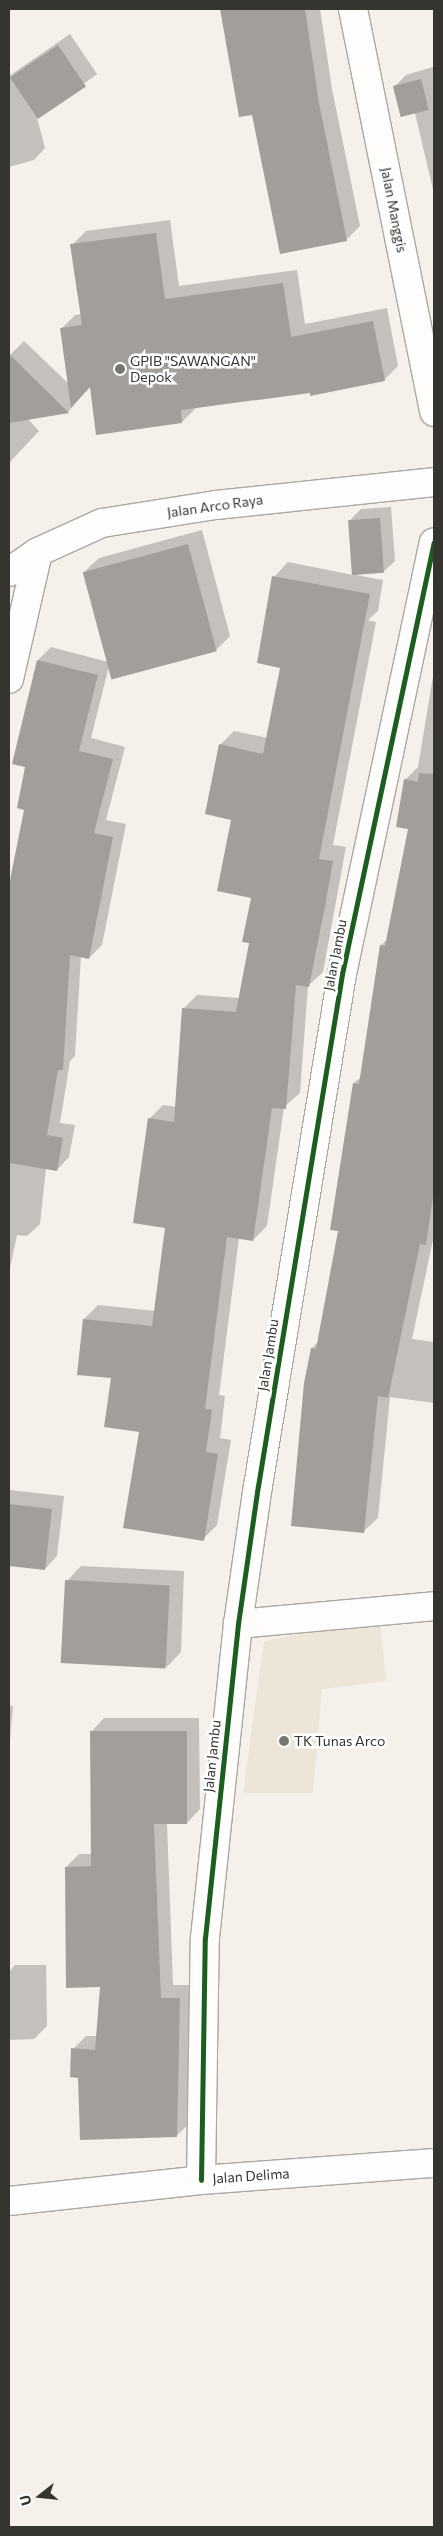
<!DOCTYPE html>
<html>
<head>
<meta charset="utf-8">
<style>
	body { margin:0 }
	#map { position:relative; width:443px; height:2536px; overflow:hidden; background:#f5f0ea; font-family:Commissioner,sans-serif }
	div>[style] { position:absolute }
	.built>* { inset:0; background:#ece5d8 }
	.shadow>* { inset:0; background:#0003 }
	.building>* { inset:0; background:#a29f9a; transform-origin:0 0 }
	.roads { filter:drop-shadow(1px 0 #aba7a2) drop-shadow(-1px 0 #aba7a2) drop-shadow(0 1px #aba7a2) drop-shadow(0 -1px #aba7a2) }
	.minor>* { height:28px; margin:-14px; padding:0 14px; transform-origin:14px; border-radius:14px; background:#fefdfc }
	.secondary>* { height:28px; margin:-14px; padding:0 14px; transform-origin:14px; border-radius:14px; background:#fefdfc }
	.cycleway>* { height:5px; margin:-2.5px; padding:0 2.5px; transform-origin:2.5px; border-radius:2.5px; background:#1b5e20 }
	.dots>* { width:14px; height:14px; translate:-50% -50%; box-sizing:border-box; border:2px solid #fff; border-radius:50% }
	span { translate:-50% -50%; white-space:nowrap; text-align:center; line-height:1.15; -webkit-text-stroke:5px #fff; paint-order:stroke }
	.street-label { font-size:14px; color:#36342f }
	.poi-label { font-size:14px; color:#36342f }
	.left { translate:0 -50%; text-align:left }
	.frame { position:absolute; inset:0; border:10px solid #36342f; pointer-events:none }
	.north { position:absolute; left:15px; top:2471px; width:50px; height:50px; -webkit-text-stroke:4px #fff; paint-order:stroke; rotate:254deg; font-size:14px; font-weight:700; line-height:20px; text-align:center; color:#36342f }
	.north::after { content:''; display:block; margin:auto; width:18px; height:22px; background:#36342f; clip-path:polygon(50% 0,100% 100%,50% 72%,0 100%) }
</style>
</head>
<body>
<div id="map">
	<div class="built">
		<div style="clip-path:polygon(380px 1620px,386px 1681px,322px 1689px,313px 1793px,243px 1793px,264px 1641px)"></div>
	</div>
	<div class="shadow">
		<div style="clip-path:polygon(221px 9px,320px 9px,332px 89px,360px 226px,346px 240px,253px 113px,240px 116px)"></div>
		<div style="clip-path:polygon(70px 34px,97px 74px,37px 118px,45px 148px,34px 160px,9px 167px,9px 76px)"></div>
		<div style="clip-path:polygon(433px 67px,434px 71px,434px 194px,415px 113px,394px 87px,406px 75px)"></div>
		<div style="clip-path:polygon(170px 220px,179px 286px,297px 270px,305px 324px,387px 308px,398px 366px,384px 380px,196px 408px,182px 422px,91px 385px,68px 412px,27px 418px,39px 431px,9px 463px,9px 356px,24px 341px,69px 384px,61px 329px,75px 315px,81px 314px,72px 245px,86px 231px)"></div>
		<div style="clip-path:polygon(391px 507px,395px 561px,383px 572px,356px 575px,383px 580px,378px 611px,368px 620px,376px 622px,333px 845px,346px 847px,323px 972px,308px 986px,300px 1093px,284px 1107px,267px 1226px,253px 1240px,239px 1238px,219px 1395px,225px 1396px,220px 1438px,231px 1440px,217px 1525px,203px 1539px,140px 1431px,84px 1319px,98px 1305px,156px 1311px,167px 1227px,149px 1119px,163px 1105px,176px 1107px,183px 1009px,197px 995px,240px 998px,250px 942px,253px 897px,232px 819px,220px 745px,234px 731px,268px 738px,281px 667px,274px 577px,288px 562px,353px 575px,349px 521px,361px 509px)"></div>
		<div style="clip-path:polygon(202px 530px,230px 636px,216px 650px,109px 666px,91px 738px,125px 747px,106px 820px,126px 824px,102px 945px,89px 958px,81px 956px,75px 1056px,70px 1061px,60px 1123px,75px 1125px,69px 1157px,57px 1170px,46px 1168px,40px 1224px,27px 1236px,17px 1235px,9px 1273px,9px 891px,26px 809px,27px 766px,13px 763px,38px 660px,51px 647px,108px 662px,84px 572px,99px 558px)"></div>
		<div style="clip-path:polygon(434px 670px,434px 1235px,412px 1339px,434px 1342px,434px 1403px,390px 1397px,378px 1518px,364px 1531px,312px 1348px,319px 1341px,340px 1230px,354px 1083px,361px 1077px,381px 945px,388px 939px,410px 828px,405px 780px,418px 767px)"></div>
		<div style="clip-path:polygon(9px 1490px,64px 1496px,57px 1556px,45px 1569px,9px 1565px)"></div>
		<div style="clip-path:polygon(81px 1566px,184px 1571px,181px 1652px,167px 1667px,67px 1581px)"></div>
		<div style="clip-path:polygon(9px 1706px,13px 1706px,9px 1753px)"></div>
		<div style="clip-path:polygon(104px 1718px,199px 1718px,200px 1809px,187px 1823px,167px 1823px,173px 1985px,193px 1985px,190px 2123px,176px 2136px,79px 2077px,73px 2049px,86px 2036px,97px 2036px,102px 1985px,66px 1867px,79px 1854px,92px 1854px,91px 1732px)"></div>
		<div style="clip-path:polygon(15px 1965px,46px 1965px,47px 2026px,34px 2039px,9px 2040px,9px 1972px)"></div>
	</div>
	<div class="building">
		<div style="clip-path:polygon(220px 9px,305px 9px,319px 103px,347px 241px,280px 254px,252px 115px,239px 117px)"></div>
		<div style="left:58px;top:45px;width:50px;height:58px;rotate:56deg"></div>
		<div style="left:421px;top:79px;width:32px;height:29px;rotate:76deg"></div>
		<div style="clip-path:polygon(156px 233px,165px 299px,283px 283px,291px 337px,373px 321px,385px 381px,310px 396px,310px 393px,181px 410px,182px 423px,96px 435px,90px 387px,71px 408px,60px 328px,82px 325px,70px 244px)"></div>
		<div style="clip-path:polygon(9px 354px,69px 413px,9px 423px)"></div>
		<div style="left:380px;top:518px;width:55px;height:32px;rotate:86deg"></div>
		<div style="left:188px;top:544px;width:111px;height:109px;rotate:75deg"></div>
		<div style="clip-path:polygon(272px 576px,370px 594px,319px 859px,333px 861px,325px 906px,309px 987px,296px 985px,286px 1109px,272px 1108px,253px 1241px,227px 1237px,205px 1409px,212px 1410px,206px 1452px,218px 1454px,204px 1541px,123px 1528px,139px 1432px,104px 1427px,111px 1378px,77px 1375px,83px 1319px,152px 1326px,165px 1228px,133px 1223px,148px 1118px,174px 1122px,182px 1008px,236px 1012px,249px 943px,242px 942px,251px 898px,217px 891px,231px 820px,205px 814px,219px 744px,263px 754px,280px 668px,257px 663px)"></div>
		<div style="clip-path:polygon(37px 660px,98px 675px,79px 751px,113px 759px,94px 833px,113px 837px,89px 959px,70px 955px,63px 1070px,58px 1070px,47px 1135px,63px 1138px,57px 1171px,9px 1163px,9px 885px,24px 810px,17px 808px,25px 767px,12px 764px)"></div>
		<div style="clip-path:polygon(419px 773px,434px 774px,434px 1189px,426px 1245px,420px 1244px,388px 1398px,378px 1396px,364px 1533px,291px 1526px,304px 1383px,311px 1348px,316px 1349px,338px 1231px,330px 1230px,353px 1083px,359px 1084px,380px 945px,385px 946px,408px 829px,396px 827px,404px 779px,418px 782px)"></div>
		<div style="clip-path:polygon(9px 1504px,52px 1509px,45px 1570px,9px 1566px)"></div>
		<div style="left:65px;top:1580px;width:105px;height:83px;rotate:3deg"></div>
		<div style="clip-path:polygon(90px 1731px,187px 1731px,187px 1824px,154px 1824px,161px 1998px,180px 1998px,177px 2137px,80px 2140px,78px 2078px,70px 2077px,71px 2048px,95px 2050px,100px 1987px,66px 1988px,65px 1867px,91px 1866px)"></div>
	</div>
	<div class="roads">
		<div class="minor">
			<div style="left:353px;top:9px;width:411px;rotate:78.6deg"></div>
			<div style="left:9px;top:679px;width:130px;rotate:-77.1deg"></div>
			<div style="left:238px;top:1624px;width:197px;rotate:-5.2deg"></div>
			<div style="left:201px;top:2180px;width:242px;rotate:-89.1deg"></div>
			<div style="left:205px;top:1938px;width:316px;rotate:-84deg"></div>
			<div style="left:238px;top:1624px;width:139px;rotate:-81.8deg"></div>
			<div style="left:258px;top:1486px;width:519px;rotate:-80.68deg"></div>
			<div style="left:342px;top:974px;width:441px;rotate:-78deg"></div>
			<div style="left:9px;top:2201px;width:193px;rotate:-6.2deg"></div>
			<div style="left:201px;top:2180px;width:234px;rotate:-4.2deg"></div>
		</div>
		<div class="secondary">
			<div style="left:9px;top:572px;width:35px;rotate:-35deg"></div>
			<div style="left:38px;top:552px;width:70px;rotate:-24.4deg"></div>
			<div style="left:102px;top:523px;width:115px;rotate:-9deg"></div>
			<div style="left:216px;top:505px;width:219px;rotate:-6deg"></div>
		</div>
	</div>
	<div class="cycleway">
		<div style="left:201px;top:2180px;width:242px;rotate:-89.1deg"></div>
		<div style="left:205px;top:1938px;width:316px;rotate:-84deg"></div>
		<div style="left:238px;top:1624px;width:139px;rotate:-81.8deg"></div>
		<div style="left:258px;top:1486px;width:519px;rotate:-80.68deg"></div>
		<div style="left:342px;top:974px;width:441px;rotate:-78deg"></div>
	</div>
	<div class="dots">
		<div style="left:120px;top:369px;background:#797670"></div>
		<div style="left:284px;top:1741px;background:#797670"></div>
	</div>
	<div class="street-label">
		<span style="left:394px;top:210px;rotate:79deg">Jalan Manggis</span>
		<span style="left:215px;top:506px;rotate:-8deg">Jalan Arco Raya</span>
		<span style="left:335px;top:955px;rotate:-79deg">Jalan Jambu</span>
		<span style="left:268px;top:1355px;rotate:-81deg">Jalan Jambu</span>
		<span style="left:212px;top:1756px;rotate:-84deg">Jalan Jambu</span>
		<span style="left:251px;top:2176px;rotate:-4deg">Jalan Delima</span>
	</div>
	<div class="poi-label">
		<span class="left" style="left:130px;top:369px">GPIB "SAWANGAN"<br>Depok</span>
		<span class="left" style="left:294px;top:1741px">TK Tunas Arco</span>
	</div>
	<div class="frame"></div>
	<div class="north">U</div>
</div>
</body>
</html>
